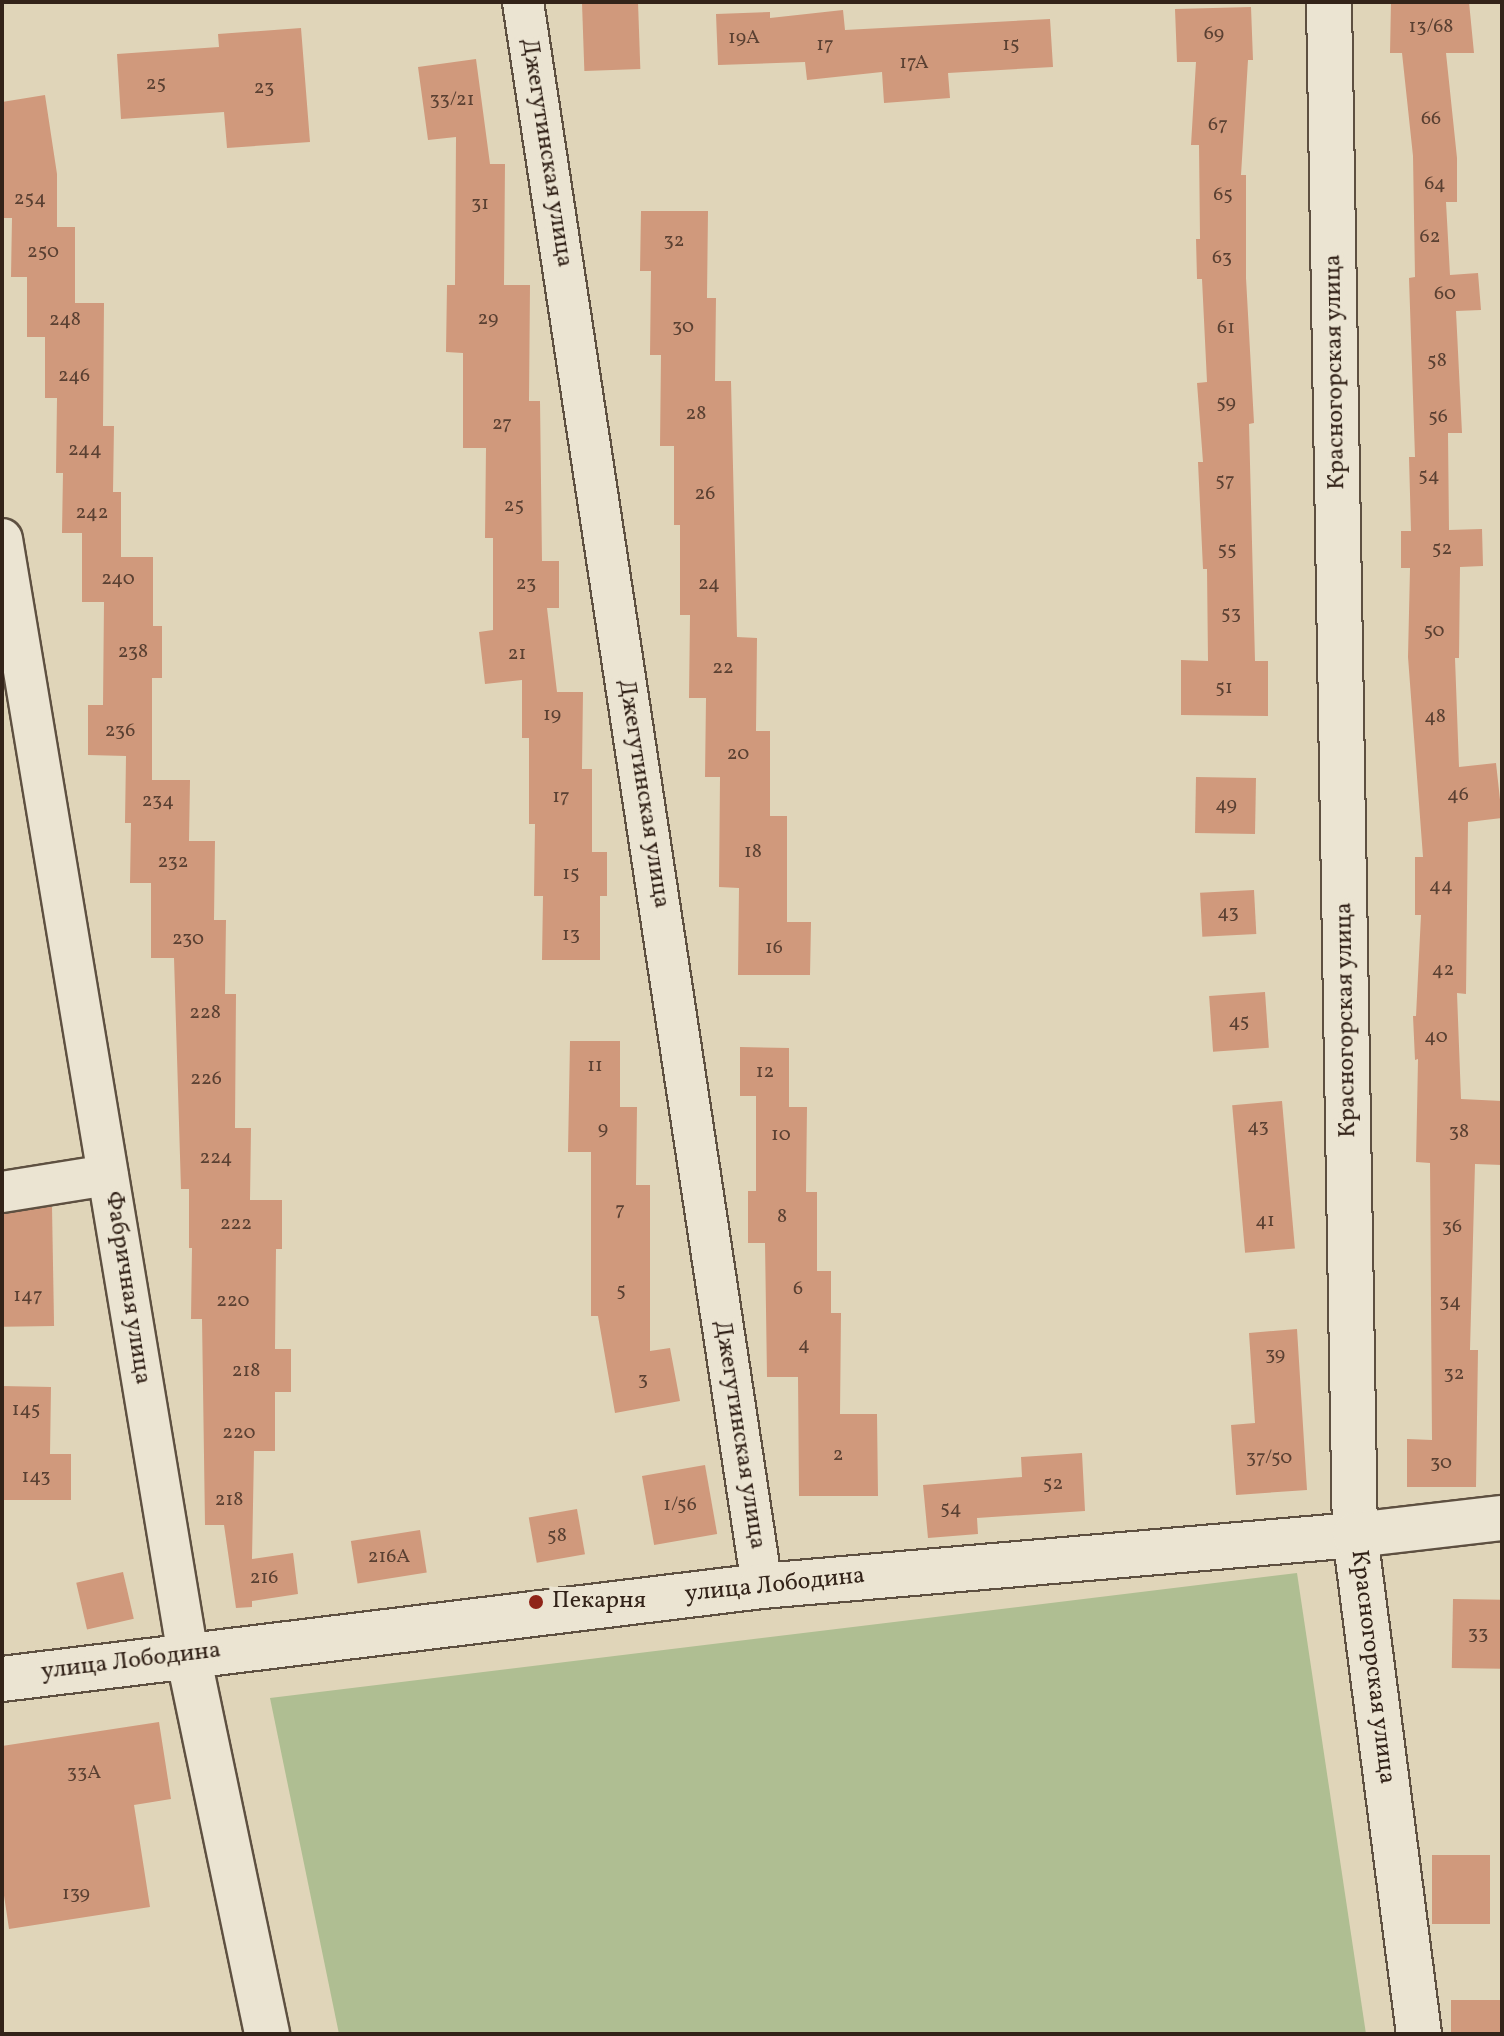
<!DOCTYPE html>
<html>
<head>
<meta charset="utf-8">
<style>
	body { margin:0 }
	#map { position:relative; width:1504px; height:2036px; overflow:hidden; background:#e0d5b9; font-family:Vollkorn,serif }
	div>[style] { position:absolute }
	.green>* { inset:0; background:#afbe92 }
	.building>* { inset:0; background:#d0997c; transform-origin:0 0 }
	.roads { filter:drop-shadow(2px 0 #5e5041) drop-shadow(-2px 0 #5e5041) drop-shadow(0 2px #5e5041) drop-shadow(0 -2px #5e5041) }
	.minor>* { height:40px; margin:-20px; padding:0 20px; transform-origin:20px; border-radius:20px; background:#ebe4d2 }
	.tertiary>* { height:44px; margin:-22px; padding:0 22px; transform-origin:22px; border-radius:22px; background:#ebe4d2 }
	.dots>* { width:22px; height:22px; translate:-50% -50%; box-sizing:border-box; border:4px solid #ebe4d2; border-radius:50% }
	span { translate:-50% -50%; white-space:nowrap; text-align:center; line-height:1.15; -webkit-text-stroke:8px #ebe4d2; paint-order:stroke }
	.number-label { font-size:20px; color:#5a4032 }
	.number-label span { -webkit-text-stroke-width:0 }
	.street-label { font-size:24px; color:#332319 }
	.poi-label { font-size:24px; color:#332319 }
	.left { translate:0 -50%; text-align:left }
	.frame { position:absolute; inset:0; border:4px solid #332319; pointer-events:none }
</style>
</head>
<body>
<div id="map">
	<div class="green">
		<div style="clip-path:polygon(1297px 1573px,1366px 2034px,339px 2034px,270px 1698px)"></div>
	</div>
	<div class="building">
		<div style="left:638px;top:2px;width:67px;height:56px;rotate:88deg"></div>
		<div style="clip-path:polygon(1391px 2px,1469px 2px,1474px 53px,1446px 53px,1457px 158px,1457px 202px,1446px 202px,1450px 275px,1478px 273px,1481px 310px,1456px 311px,1462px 433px,1448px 433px,1449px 530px,1482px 529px,1483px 566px,1460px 567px,1459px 658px,1455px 658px,1459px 767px,1496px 763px,1502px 818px,1468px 822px,1466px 994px,1457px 993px,1461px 1099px,1502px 1101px,1502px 1165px,1475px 1164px,1470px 1350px,1478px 1350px,1476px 1487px,1407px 1487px,1407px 1439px,1432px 1440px,1430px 1163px,1416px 1162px,1418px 1059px,1415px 1060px,1413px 1016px,1416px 1016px,1421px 915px,1415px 915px,1415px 857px,1423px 857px,1408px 657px,1410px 568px,1401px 568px,1401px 531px,1411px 531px,1409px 457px,1415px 457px,1409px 278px,1415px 277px,1413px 156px,1402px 53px,1390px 53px)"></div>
		<div style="clip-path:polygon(1251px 7px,1253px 60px,1248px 60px,1241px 175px,1246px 175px,1246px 278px,1254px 423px,1249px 424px,1255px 661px,1268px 661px,1268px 716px,1181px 715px,1181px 660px,1208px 661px,1207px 569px,1203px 569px,1198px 462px,1203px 462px,1197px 383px,1207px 382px,1202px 279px,1197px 279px,1196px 239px,1200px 239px,1199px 145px,1191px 145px,1196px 62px,1177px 62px,1175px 9px)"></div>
		<div style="clip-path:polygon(843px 10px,845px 30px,1050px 19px,1053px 67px,948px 73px,950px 98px,884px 103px,882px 72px,807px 80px,805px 62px,718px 65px,716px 14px,770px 12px,770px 18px)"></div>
		<div style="clip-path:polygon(301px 28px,310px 142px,227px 148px,224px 112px,121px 119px,117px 54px,219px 47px,218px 34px)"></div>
		<div style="clip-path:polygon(476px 59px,490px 164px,505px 164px,504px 285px,530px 285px,529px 401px,540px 401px,542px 561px,559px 561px,559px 608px,547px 608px,557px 692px,583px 692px,582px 769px,592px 769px,592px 852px,607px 852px,607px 896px,600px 896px,600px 960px,542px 960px,543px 896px,534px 896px,535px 824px,529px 824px,529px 738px,522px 738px,522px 680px,485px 684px,479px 632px,493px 630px,493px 538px,485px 538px,486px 448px,463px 448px,463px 353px,446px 352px,447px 285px,455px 285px,456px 137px,428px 140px,418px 67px)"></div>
		<div style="clip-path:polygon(45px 95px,57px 174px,57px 227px,75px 227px,75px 303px,104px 303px,103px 426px,114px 426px,113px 492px,121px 492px,121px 557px,153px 557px,153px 626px,162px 626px,162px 678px,152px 678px,152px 780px,190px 780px,189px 841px,215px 841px,214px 920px,226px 920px,225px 994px,236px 994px,235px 1128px,251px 1128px,250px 1200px,282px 1200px,282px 1249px,276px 1249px,275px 1349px,291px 1349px,291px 1392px,275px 1392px,275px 1451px,254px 1451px,252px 1559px,293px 1553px,298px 1594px,252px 1601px,252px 1607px,236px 1608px,224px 1525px,205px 1525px,202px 1319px,191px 1319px,192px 1248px,189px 1248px,189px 1189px,181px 1189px,174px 958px,151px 958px,151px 883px,130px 883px,131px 823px,125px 823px,126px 756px,88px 755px,88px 705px,103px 705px,104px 602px,82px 602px,82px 533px,62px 533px,63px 473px,56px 473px,57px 398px,45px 398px,45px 337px,27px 337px,27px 277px,11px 277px,12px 218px,2px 218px,2px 102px)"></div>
		<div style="clip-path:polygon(641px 211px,708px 211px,707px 298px,716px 298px,715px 381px,731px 381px,737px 637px,757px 638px,756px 731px,770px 731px,770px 816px,787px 816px,787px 922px,811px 922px,810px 975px,738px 975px,739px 888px,719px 887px,720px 777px,705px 777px,706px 698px,689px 698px,690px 615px,680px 615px,680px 525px,674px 525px,674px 446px,660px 446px,661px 355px,650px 355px,651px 271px,640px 271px)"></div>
		<div style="left:1196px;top:777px;width:60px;height:56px;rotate:1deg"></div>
		<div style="left:1254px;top:890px;width:44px;height:54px;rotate:87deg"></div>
		<div style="left:1265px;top:992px;width:56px;height:56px;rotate:86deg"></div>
		<div style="clip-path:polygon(570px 1041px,620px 1041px,620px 1107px,637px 1107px,636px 1185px,650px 1185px,650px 1351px,670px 1348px,680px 1401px,615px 1413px,598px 1316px,591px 1316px,591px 1152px,568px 1152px)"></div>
		<div style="clip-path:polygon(740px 1047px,789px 1048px,789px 1107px,807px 1107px,806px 1192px,817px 1192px,817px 1271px,831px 1271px,831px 1313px,841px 1313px,840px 1414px,877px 1414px,878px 1496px,799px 1496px,798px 1377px,767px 1377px,765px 1243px,748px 1243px,748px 1191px,756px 1191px,756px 1096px,740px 1096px)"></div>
		<div style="left:1282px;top:1101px;width:148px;height:50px;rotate:85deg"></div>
		<div style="left:52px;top:1207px;width:119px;height:50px;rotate:89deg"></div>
		<div style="clip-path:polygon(1297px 1329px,1307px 1490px,1236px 1495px,1231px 1425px,1255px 1423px,1249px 1333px)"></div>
		<div style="clip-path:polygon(2px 1386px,51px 1387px,50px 1454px,71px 1454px,71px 1500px,2px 1500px)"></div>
		<div style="clip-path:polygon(1082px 1453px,1085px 1511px,977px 1518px,978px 1534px,928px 1538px,923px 1485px,1022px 1477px,1021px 1457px)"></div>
		<div style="left:705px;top:1465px;width:70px;height:64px;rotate:80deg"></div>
		<div style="left:577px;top:1509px;width:46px;height:49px;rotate:80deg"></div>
		<div style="left:420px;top:1530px;width:43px;height:70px;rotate:81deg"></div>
		<div style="left:123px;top:1572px;width:48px;height:48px;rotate:77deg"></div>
		<div style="left:1453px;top:1599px;width:49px;height:69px;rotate:1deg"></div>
		<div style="clip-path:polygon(159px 1722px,171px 1799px,134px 1805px,150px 1907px,9px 1929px,2px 1882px,2px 1746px)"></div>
		<div style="left:1432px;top:1855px;width:58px;height:69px"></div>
		<div style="left:1451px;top:2000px;width:51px;height:34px"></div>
	</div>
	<div class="roads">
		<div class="minor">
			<div style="left:523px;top:2px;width:1602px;rotate:81.42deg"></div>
			<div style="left:2px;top:539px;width:1131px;rotate:80.54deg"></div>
			<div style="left:2px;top:1192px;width:107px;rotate:-9.1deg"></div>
		</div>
		<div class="tertiary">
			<div style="left:1329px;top:2px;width:1533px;rotate:89.03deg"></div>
			<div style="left:1355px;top:1535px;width:503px;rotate:82.69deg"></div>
			<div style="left:188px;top:1655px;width:387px;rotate:78.2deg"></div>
			<div style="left:2px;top:1679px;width:766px;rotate:-6.98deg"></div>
			<div style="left:762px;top:1586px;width:595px;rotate:-4.92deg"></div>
			<div style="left:1355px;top:1535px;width:148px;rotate:-6.6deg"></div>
		</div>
	</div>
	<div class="dots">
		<div style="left:536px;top:1602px;background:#8f2418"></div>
	</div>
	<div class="number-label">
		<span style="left:1431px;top:27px">13/68</span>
		<span style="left:1214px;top:34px">69</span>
		<span style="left:744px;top:38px">19А</span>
		<span style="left:825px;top:45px">17</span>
		<span style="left:1011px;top:45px">15</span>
		<span style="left:914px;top:63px">17А</span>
		<span style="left:156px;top:84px">25</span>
		<span style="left:264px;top:88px">23</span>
		<span style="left:452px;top:100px">33/21</span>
		<span style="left:1431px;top:119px">66</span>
		<span style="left:1218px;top:125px">67</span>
		<span style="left:1435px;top:184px">64</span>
		<span style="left:1223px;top:195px">65</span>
		<span style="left:30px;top:199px">254</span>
		<span style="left:480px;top:204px">31</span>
		<span style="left:1430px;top:237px">62</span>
		<span style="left:674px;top:241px">32</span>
		<span style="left:43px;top:252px">250</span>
		<span style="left:1222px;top:258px">63</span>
		<span style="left:1445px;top:294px">60</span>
		<span style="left:488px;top:319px">29</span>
		<span style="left:65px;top:320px">248</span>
		<span style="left:683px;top:327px">30</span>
		<span style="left:1226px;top:328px">61</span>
		<span style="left:1437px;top:361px">58</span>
		<span style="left:74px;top:376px">246</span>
		<span style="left:1226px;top:403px">59</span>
		<span style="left:696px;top:414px">28</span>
		<span style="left:1438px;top:417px">56</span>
		<span style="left:502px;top:424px">27</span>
		<span style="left:85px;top:450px">244</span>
		<span style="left:1429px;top:476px">54</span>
		<span style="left:1225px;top:481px">57</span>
		<span style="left:705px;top:494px">26</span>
		<span style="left:514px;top:506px">25</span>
		<span style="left:92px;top:513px">242</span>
		<span style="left:1442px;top:549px">52</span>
		<span style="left:1227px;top:550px">55</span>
		<span style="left:118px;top:579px">240</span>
		<span style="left:526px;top:584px">23</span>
		<span style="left:709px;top:584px">24</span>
		<span style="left:1231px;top:614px">53</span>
		<span style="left:1434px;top:631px">50</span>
		<span style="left:133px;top:652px">238</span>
		<span style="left:517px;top:654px">21</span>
		<span style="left:723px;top:668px">22</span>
		<span style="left:1224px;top:688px">51</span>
		<span style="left:552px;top:715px">19</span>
		<span style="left:1435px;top:717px">48</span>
		<span style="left:120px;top:731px">236</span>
		<span style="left:738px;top:754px">20</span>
		<span style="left:1458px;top:795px">46</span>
		<span style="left:561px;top:797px">17</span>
		<span style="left:158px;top:801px">234</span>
		<span style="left:1226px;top:805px">49</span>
		<span style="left:753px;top:852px">18</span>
		<span style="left:173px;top:862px">232</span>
		<span style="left:571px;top:874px">15</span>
		<span style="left:1441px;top:886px">44</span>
		<span style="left:1228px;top:913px">43</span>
		<span style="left:571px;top:935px">13</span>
		<span style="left:188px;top:939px">230</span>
		<span style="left:774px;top:948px">16</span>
		<span style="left:1443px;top:970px">42</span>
		<span style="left:205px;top:1013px">228</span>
		<span style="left:1239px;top:1022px">45</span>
		<span style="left:1436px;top:1037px">40</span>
		<span style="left:595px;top:1066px">11</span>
		<span style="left:765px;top:1072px">12</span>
		<span style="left:206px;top:1079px">226</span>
		<span style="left:1258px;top:1127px">43</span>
		<span style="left:603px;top:1129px">9</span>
		<span style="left:1459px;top:1132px">38</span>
		<span style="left:781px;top:1135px">10</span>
		<span style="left:216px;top:1158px">224</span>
		<span style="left:620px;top:1210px">7</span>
		<span style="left:782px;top:1217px">8</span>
		<span style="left:1265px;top:1221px">41</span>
		<span style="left:236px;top:1224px">222</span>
		<span style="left:1452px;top:1227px">36</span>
		<span style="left:798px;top:1289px">6</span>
		<span style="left:621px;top:1291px">5</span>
		<span style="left:28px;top:1296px">147</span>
		<span style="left:233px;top:1301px">220</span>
		<span style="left:1450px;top:1302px">34</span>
		<span style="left:804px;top:1345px">4</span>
		<span style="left:1275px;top:1355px">39</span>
		<span style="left:246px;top:1371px">218</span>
		<span style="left:1454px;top:1374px">32</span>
		<span style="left:643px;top:1380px">3</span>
		<span style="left:26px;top:1410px">145</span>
		<span style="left:239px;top:1433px">220</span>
		<span style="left:838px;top:1455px">2</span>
		<span style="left:1269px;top:1458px">37/50</span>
		<span style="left:1441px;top:1463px">30</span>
		<span style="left:36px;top:1477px">143</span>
		<span style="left:1053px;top:1484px">52</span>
		<span style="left:229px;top:1500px">218</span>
		<span style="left:680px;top:1505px">1/56</span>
		<span style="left:951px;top:1509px">54</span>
		<span style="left:557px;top:1536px">58</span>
		<span style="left:389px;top:1557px">216А</span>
		<span style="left:264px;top:1578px">216</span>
		<span style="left:1478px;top:1634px">33</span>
		<span style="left:84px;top:1773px">33А</span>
		<span style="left:76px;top:1894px">139</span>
	</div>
	<div class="street-label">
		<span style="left:546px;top:153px;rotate:81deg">Джегутинская улица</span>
		<span style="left:1336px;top:372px;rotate:-91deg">Красногорская улица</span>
		<span style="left:643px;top:794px;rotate:81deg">Джегутинская улица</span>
		<span style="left:1347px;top:1020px;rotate:-91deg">Красногорская улица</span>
		<span style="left:127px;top:1288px;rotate:81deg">Фабричная улица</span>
		<span style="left:739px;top:1435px;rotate:81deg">Джегутинская улица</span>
		<span style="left:775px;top:1586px;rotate:-6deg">улица Лободина</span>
		<span style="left:131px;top:1662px;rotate:-7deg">улица Лободина</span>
		<span style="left:1372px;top:1667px;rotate:83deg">Красногорская улица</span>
	</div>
	<div class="poi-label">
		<span class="left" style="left:552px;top:1602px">Пекарня</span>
	</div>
	<div class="frame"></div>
</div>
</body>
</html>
